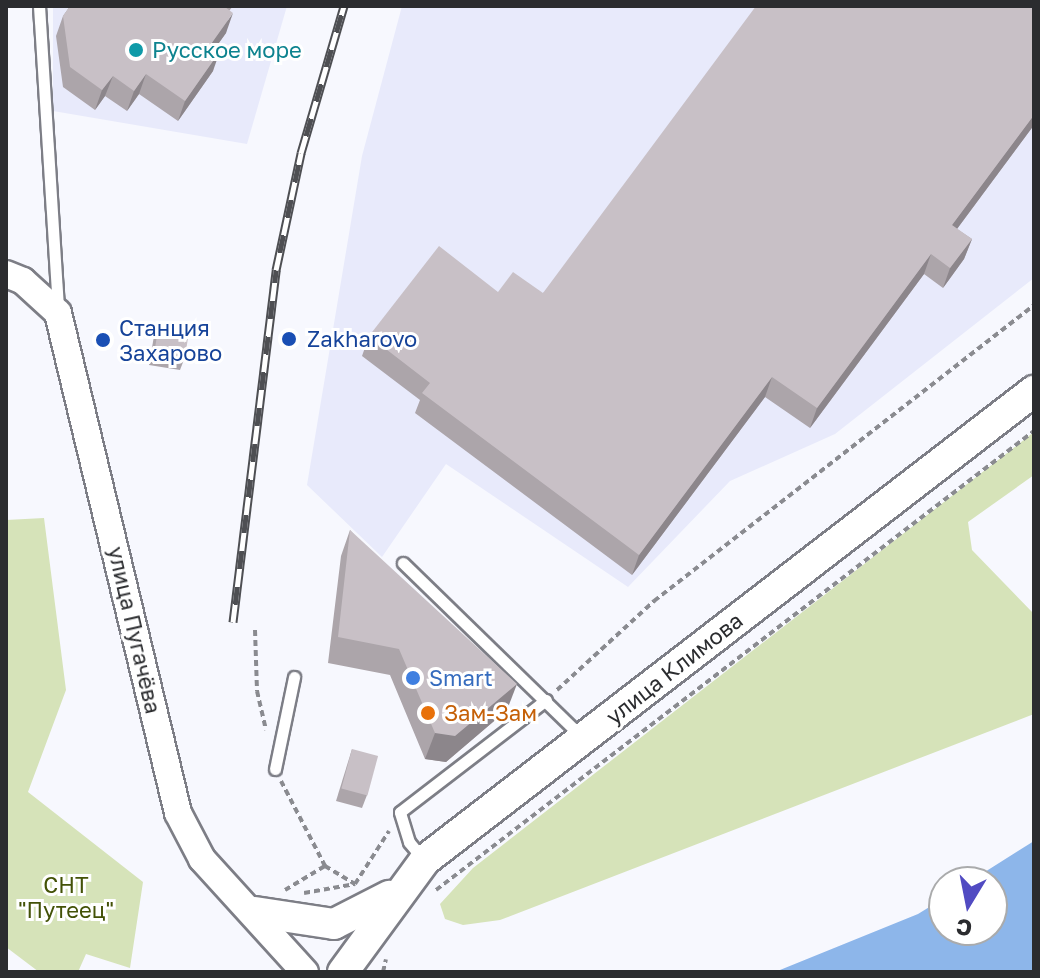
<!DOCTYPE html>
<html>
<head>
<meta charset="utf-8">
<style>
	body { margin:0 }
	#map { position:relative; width:1040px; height:978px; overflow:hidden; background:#f7f8fe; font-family:"Golos Text",sans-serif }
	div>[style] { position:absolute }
	.built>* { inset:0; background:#e8eafb }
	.green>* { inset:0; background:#d6e3b9 }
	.water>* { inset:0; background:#8db6ea }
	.path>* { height:4px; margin-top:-2px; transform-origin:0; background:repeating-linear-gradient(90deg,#8a8b90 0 6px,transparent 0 10px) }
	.roads { filter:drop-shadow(2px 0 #7d7e86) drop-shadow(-2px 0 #7d7e86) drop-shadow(0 2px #7d7e86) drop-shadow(0 -2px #7d7e86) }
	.service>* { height:11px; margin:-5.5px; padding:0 5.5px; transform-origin:5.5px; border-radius:5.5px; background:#fff }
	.tertiary>* { height:26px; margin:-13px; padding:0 13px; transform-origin:13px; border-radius:13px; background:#fff }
	.secondary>* { height:30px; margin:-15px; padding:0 15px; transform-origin:15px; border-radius:15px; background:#fff }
	.rail>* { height:9px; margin-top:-4.5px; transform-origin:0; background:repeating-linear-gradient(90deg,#fff 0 18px,#4e4f53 0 36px); box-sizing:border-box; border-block:2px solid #4e4f53 }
	.wall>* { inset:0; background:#aca5aa }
	.shaded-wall>* { inset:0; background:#8c868b }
	.building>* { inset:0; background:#c8c0c6; transform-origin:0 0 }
	.dots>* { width:22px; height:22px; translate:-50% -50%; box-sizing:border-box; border:4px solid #fff; border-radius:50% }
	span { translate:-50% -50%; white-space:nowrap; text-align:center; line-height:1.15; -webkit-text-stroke:6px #fff; paint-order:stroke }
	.culture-label { font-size:22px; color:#0d838f }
	.left { translate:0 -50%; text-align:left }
	.transit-label { font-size:22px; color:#164399 }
	.street-label { font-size:22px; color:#2b2c2f }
	.shop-label { font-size:22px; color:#366cbe }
	.food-label { font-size:22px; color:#c56008 }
	.park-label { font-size:22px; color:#435207 }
	.frame { position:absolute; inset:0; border:8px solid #2b2c2f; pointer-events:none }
	.north { position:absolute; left:928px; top:866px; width:80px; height:80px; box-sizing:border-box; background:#fff; border:2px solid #aaabac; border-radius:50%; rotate:190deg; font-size:22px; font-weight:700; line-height:32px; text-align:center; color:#2b2c2f }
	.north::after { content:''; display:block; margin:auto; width:28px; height:36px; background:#514bc2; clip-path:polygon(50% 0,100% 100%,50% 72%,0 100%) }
</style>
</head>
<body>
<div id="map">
	<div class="built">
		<div style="clip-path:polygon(53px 6px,287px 6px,247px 144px,53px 111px)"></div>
		<div style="clip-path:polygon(402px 6px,1034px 6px,1034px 278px,835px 434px,730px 481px,628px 587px,446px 464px,382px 557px,307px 485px,362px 156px)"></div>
	</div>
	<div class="green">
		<div style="clip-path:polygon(1034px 432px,1034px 475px,968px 522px,972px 550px,1034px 614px,1034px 714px,500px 920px,463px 925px,445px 919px,440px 904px,473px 868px)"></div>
		<div style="clip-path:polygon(44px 518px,66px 690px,28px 792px,143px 882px,130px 968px,86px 954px,78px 972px,39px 972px,6px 947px,6px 520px)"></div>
	</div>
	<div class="water">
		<div style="clip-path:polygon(1034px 841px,1034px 972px,775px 972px,918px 914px,944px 898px,944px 930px,992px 930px,992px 882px,969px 882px)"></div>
	</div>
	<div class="path">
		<div style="left:255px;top:630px;width:61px;rotate:88.1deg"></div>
		<div style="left:257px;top:691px;width:40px;rotate:77deg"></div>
		<div style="left:557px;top:690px;width:132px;rotate:-42.5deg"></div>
		<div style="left:654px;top:601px;width:482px;rotate:-37.9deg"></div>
		<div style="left:281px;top:781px;width:96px;rotate:62.6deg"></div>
		<div style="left:325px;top:866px;width:35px;rotate:31deg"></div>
		<div style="left:285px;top:890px;width:47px;rotate:-31deg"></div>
		<div style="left:436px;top:890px;width:754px;rotate:-37.51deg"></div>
		<div style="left:304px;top:893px;width:52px;rotate:-10deg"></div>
		<div style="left:355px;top:884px;width:63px;rotate:-57.3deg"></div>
		<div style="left:383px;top:972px;width:13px;rotate:-77deg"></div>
	</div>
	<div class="roads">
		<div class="service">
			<div style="left:39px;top:6px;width:303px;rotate:86.4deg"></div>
			<div style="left:403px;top:563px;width:251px;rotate:44.2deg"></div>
			<div style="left:275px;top:769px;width:94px;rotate:-78.3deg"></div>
			<div style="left:424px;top:860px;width:23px;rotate:-130deg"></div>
			<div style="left:409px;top:842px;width:31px;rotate:-107deg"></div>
			<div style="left:400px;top:812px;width:184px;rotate:-37.5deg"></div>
		</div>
		<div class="tertiary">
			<div style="left:6px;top:274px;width:18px;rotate:22deg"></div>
			<div style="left:23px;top:281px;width:47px;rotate:42.4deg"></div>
			<div style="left:58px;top:313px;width:514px;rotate:76.5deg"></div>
			<div style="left:178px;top:813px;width:52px;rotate:62.4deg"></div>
			<div style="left:202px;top:859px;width:153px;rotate:47.7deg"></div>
		</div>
		<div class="secondary">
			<div style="left:255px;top:912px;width:80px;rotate:8.6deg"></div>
			<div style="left:334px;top:924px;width:62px;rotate:-27deg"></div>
			<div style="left:343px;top:972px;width:139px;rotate:-53.8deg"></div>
			<div style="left:425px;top:860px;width:769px;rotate:-37.6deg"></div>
		</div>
	</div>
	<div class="rail">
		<div style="left:233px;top:622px;width:355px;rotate:-83deg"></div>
		<div style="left:276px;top:270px;width:120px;rotate:-77.9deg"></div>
		<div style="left:301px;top:153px;width:153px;rotate:-73.7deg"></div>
	</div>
	<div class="wall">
		<div style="clip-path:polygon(70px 6px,233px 6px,229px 11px,226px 33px,215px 48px,213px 71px,178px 121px,139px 94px,127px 111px,105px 96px,95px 110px,63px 87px,56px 36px,63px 16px)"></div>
		<div style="clip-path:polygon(1034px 6px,1034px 125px,957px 229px,972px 239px,964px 259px,943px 288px,924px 274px,810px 428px,765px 397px,632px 575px,415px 413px,420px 400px,362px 356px,369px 336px,498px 292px,543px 293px)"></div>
		<div style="clip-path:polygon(159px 323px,185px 357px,180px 370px,149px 365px,154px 336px)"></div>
		<div style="clip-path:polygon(350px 530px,507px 710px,446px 762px,425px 759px,390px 675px,328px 663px,341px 556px)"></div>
		<div style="clip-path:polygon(352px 749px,367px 795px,362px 808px,336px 801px)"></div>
	</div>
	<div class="shaded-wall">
		<div style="clip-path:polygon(233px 13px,226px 33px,204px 64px,211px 44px)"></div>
		<div style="clip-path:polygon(220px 51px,213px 71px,178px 121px,185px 101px)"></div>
		<div style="clip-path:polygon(146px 74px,139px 94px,127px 111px,134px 91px)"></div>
		<div style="clip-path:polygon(113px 76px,105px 96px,95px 110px,102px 90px)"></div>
		<div style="clip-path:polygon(1034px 115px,1034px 125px,945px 245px,952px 225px)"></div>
		<div style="clip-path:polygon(972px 239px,964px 259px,943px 288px,950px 268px)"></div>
		<div style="clip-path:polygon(931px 254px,924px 274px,810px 428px,817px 408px)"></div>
		<div style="clip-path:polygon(772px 377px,765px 397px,632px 575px,639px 555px)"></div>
		<div style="clip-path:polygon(517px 684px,507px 710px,446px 762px,425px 759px,435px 733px)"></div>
	</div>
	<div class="building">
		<div style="clip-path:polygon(70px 6px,226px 6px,225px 7px,233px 13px,211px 44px,220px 51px,185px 101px,146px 74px,134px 91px,113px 76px,102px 90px,70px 67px,63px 16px)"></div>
		<div style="clip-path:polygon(756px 6px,1034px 6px,1034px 115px,952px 225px,972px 239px,950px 268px,931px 254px,817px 408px,772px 377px,639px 555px,422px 393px,430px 383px,369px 336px,439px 246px,498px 292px,513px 272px,543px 293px)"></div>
		<div style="left:159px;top:323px;width:31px;height:28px;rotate:9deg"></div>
		<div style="clip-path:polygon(350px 530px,517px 684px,455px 736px,435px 733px,399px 649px,338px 637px)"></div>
		<div style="left:352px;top:749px;width:27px;height:41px;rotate:15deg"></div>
	</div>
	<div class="dots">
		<div style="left:136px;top:50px;background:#0f9aa8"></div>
		<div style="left:289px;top:339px;background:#1a4fb4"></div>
		<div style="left:103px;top:340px;background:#1a4fb4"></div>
		<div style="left:413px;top:678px;background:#3f7fe0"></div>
		<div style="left:428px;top:713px;background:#e8710a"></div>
	</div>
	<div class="culture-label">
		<span class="left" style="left:152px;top:50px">Русское море</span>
	</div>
	<div class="transit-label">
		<span class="left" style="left:119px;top:340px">Станция<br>Захарово</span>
		<span class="left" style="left:307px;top:339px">Zakharovo</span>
	</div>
	<div class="street-label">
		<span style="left:135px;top:630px;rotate:77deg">улица Пугачёва</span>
		<span style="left:674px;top:668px;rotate:-38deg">улица Климова</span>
	</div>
	<div class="shop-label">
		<span class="left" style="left:429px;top:678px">Smart</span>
	</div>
	<div class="food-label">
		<span class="left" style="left:444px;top:713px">Зам-Зам</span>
	</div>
	<div class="park-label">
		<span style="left:66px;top:897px">СНТ<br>"Путеец"</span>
	</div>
	<div class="frame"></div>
	<div class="north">С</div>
</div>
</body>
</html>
